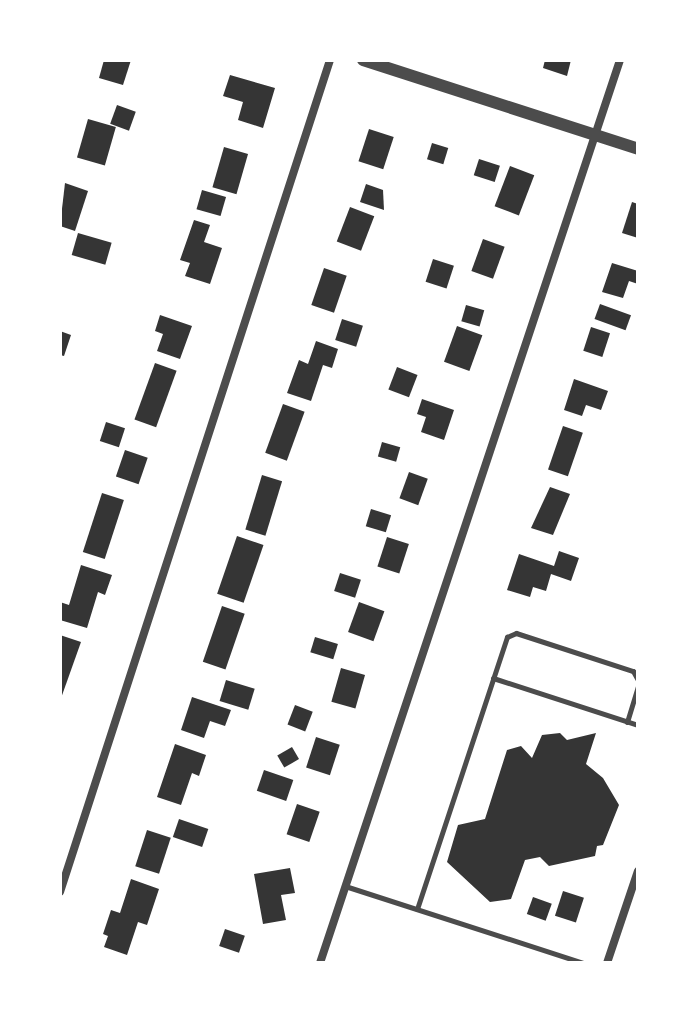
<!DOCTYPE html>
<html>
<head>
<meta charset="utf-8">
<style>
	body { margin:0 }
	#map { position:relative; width:698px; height:1023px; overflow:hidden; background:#fff; font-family:Bitter,serif }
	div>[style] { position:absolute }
	.building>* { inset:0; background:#353535; transform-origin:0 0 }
	.service>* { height:5px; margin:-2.5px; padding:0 2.5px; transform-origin:2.5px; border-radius:2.5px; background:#4c4c4c }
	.minor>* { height:8px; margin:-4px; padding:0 4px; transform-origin:4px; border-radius:4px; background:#4c4c4c }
	.tertiary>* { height:12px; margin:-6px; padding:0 6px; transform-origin:6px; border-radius:6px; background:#4c4c4c }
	span { translate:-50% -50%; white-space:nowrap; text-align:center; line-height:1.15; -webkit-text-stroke:8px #fff; paint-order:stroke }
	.frame { position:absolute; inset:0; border:62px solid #fff; pointer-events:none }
</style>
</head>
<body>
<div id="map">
	<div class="building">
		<div style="clip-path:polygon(104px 60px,131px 60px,123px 85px,99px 78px)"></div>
		<div style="clip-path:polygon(545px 60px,571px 60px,567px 76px,543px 68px)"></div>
		<div style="clip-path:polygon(230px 75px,275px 88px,263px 128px,238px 120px,243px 102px,223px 96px)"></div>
		<div style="left:117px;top:105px;width:20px;height:20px;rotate:20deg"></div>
		<div style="left:88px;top:119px;width:29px;height:40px;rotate:16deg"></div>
		<div style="left:369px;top:129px;width:26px;height:34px;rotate:18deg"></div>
		<div style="left:432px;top:143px;width:17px;height:17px;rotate:17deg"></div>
		<div style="left:224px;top:147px;width:25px;height:42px;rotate:16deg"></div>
		<div style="left:479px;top:159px;width:22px;height:17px;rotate:18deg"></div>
		<div style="left:510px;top:166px;width:26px;height:43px;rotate:21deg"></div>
		<div style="clip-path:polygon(65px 183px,88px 191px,75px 231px,60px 226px)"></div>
		<div style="clip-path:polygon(366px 184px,383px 190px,384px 210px,360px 202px)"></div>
		<div style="left:202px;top:190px;width:25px;height:20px;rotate:16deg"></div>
		<div style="clip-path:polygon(632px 202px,638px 204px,638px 238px,622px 233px)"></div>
		<div style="left:350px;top:207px;width:26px;height:37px;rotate:21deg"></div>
		<div style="clip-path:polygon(194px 220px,210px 225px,204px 242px,222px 248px,210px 284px,185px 276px,190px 263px,180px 260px)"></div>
		<div style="left:78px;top:233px;width:35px;height:23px;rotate:16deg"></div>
		<div style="left:483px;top:239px;width:23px;height:34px;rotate:20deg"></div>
		<div style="left:433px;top:259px;width:22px;height:24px;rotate:18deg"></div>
		<div style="clip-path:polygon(612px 263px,638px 271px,638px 284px,629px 281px,623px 298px,602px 292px)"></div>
		<div style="left:324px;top:268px;width:24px;height:39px;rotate:19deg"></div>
		<div style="left:600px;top:304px;width:33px;height:16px;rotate:20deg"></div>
		<div style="left:466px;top:305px;width:19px;height:17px;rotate:16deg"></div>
		<div style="clip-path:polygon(160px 315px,192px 326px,180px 359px,157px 351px,163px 334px,155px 331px)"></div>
		<div style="left:342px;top:319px;width:22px;height:22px;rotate:18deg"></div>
		<div style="left:457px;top:326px;width:27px;height:38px;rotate:20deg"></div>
		<div style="left:591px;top:327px;width:20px;height:25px;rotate:18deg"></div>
		<div style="clip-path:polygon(60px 331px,71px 335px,64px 356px,60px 355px)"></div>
		<div style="clip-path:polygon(316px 341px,338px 349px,332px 368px,323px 365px,311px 401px,287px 393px,299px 360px,308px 364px)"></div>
		<div style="left:155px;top:363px;width:23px;height:60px;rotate:20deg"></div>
		<div style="left:397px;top:367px;width:22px;height:24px;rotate:21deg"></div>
		<div style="clip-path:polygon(574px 379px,608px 391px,601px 410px,586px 405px,582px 416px,564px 410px)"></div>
		<div style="clip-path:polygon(422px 399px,454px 410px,444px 440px,421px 432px,426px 417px,417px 414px)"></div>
		<div style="left:283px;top:404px;width:23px;height:52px;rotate:20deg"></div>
		<div style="left:106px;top:422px;width:20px;height:20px;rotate:18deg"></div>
		<div style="left:563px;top:426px;width:21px;height:46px;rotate:19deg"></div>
		<div style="left:382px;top:442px;width:19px;height:15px;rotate:16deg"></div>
		<div style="left:125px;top:450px;width:24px;height:28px;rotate:19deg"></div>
		<div style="left:409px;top:472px;width:20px;height:28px;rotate:20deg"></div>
		<div style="left:262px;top:475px;width:21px;height:57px;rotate:17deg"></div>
		<div style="clip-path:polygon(550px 487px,570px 494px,553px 535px,531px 528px)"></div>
		<div style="left:102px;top:493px;width:23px;height:62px;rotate:18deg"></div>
		<div style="left:371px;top:509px;width:21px;height:18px;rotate:17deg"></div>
		<div style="left:237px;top:536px;width:28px;height:61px;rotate:19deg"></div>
		<div style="left:387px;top:537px;width:23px;height:31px;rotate:18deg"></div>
		<div style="clip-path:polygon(559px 551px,579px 558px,571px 581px,551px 574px,546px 591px,533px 587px,530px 597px,507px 590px,519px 554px,554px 566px)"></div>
		<div style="clip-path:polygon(81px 565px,112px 575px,105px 595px,98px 592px,87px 628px,60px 620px,60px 602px,69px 605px)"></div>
		<div style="left:340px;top:573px;width:22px;height:19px;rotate:18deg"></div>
		<div style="left:359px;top:602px;width:27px;height:32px;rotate:20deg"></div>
		<div style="left:222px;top:606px;width:24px;height:59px;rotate:19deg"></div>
		<div style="clip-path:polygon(60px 635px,81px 642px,60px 701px)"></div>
		<div style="left:315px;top:637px;width:24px;height:16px;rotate:17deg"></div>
		<div style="left:341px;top:668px;width:25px;height:35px;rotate:16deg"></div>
		<div style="left:226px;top:680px;width:30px;height:22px;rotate:17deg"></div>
		<div style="clip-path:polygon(192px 697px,231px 710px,225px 726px,210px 721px,204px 738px,181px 730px)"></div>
		<div style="left:295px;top:705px;width:19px;height:21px;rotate:21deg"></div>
		<div style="clip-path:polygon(560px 733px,567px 740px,596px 733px,586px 764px,603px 778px,619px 805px,603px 845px,597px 846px,595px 856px,549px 866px,540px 857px,525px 860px,511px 899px,490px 902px,447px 862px,458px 825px,485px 819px,507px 750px,521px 746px,532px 758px,542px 735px)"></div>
		<div style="left:316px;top:737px;width:25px;height:32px;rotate:18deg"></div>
		<div style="clip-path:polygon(175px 744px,206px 755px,199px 776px,192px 773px,181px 805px,157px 797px)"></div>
		<div style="left:292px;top:747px;width:14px;height:17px;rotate:60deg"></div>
		<div style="left:264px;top:770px;width:31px;height:22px;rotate:19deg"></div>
		<div style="left:297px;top:804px;width:24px;height:32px;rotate:19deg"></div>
		<div style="left:179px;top:819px;width:31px;height:19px;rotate:19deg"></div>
		<div style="left:147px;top:830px;width:25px;height:38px;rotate:18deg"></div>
		<div style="clip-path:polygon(290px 868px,295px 893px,281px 895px,286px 920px,263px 924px,254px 874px)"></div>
		<div style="clip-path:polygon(131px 879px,159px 889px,147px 925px,138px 922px,127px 955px,104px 947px,108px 936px,103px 934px,111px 910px,120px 913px)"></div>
		<div style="left:563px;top:891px;width:22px;height:26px;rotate:18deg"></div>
		<div style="left:533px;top:897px;width:20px;height:18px;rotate:20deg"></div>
		<div style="left:225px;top:929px;width:21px;height:18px;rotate:19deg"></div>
	</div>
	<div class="service">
		<div style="left:493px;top:678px;width:152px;rotate:18deg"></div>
		<div style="left:627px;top:722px;width:37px;rotate:-73deg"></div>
		<div style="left:345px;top:886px;width:250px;rotate:17.9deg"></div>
		<div style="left:417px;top:909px;width:287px;rotate:-71.7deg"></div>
		<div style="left:507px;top:637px;width:10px;rotate:-24deg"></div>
		<div style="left:516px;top:633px;width:123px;rotate:18deg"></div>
		<div style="left:633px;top:671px;width:10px;rotate:61deg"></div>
	</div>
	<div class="minor">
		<div style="left:60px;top:892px;width:875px;rotate:-72.02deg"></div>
		<div style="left:320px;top:963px;width:952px;rotate:-71.62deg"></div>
		<div style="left:607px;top:963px;width:97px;rotate:-71.4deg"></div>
	</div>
	<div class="tertiary">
		<div style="left:363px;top:60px;width:289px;rotate:17.9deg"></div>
	</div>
	<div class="frame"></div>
</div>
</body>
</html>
